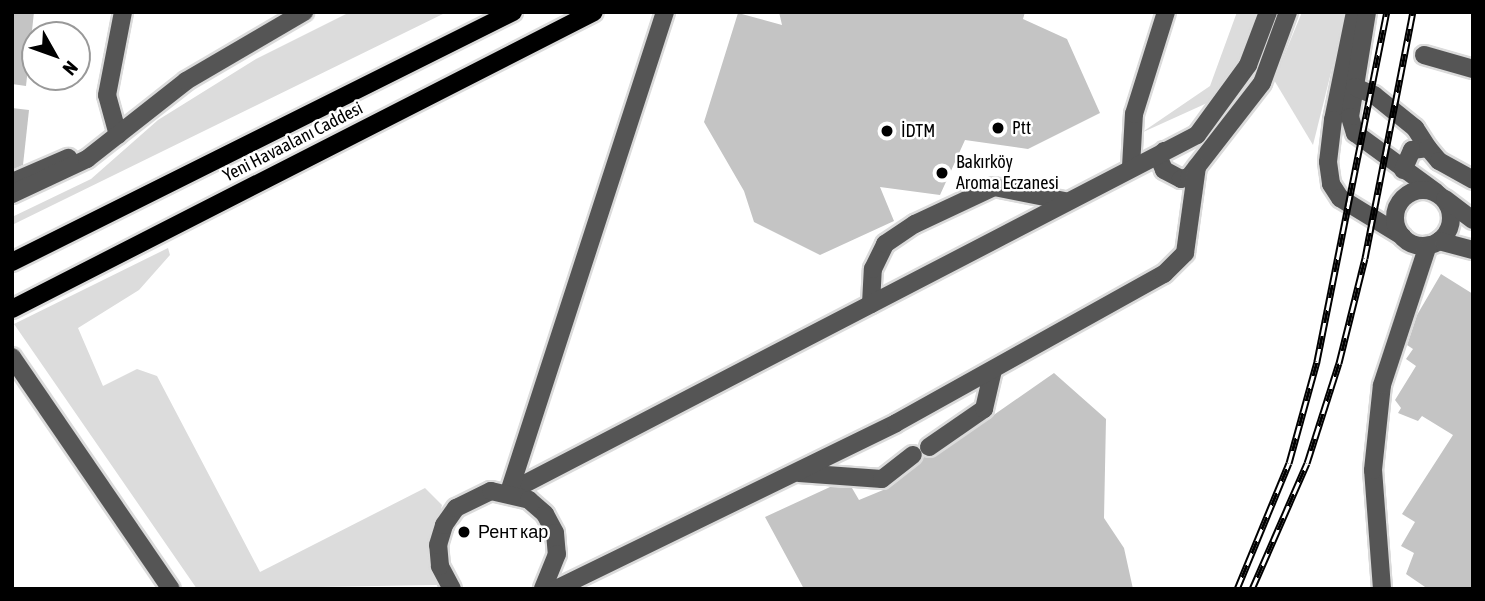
<!DOCTYPE html>
<html>
<head>
<meta charset="utf-8">
<style>
	body { margin:0 }
	#map { position:relative; width:1485px; height:601px; overflow:hidden; background:#fff; font-family:"Asap Condensed",sans-serif }
	div>[style] { position:absolute }
	.green>* { inset:0; background:#dcdcdc }
	.building>* { inset:0; background:#c4c4c4 }
	.roads { filter:drop-shadow(2px 0 #dbdbdb) drop-shadow(-2px 0 #dbdbdb) drop-shadow(0 2px #dbdbdb) drop-shadow(0 -2px #dbdbdb) }
	.minor>* { height:18px; margin:-9px; padding:0 9px; transform-origin:9px; border-radius:9px; background:#555 }
	.minor>.ring { margin:-9px; padding:0; box-sizing:content-box; background:none; border:18px solid #555; border-radius:50% }
	.major>* { height:18px; margin:-9px; padding:0 9px; transform-origin:9px; border-radius:9px; background:#000 }
	.rail>* { height:7px; margin-top:-3.5px; transform-origin:0; background:repeating-linear-gradient(90deg,#fff 0 13px,#000 0 26px); box-sizing:border-box; border-block:2px solid #000 }
	.dots>* { width:19px; height:19px; translate:-50% -50%; box-sizing:border-box; border:4px solid #fff; border-radius:50% }
	span { translate:-50% -50%; white-space:nowrap; text-align:center; line-height:1.15; -webkit-text-stroke:5px #fff; paint-order:stroke }
	.poi-label { font-size:18px; color:#000 }
	.left { translate:0 -50%; text-align:left }
	.street-label { font-size:18px; color:#000 }
	.frame { position:absolute; inset:0; border:14px solid #000; pointer-events:none }
	.north { position:absolute; left:21px; top:21px; width:70px; height:70px; box-sizing:border-box; background:#fff; border:2px solid #999; border-radius:50%; rotate:130deg; font-size:19px; font-weight:700; line-height:28px; text-align:center; color:#000 }
	.north::after { content:''; display:block; margin:auto; width:24px; height:32px; background:#000; clip-path:polygon(50% 0,100% 100%,50% 72%,0 100%) }
</style>
</head>
<body>
<div id="map">
	<div class="green">
		<div style="clip-path:polygon(350px 12px,447px 12px,12px 225px,12px 217px,91px 179px,158px 120px,256px 59px)"></div>
		<div style="clip-path:polygon(1237px 12px,1262px 12px,1243px 64px,1216px 99px,1141px 133px,1210px 86px)"></div>
		<div style="clip-path:polygon(1302px 12px,1346px 12px,1313px 145px,1274px 80px)"></div>
		<div style="clip-path:polygon(168px 248px,170px 255px,139px 290px,78px 328px,103px 386px,137px 369px,157px 376px,260px 572px,425px 488px,442px 505px,430px 555px,437px 585px,197px 589px,14px 324px)"></div>
	</div>
	<div class="building">
		<div style="clip-path:polygon(12px 12px,34px 12px,26px 86px,12px 84px)"></div>
		<div style="clip-path:polygon(779px 12px,1025px 12px,1023px 19px,1067px 39px,1100px 113px,1028px 149px,965px 140px,940px 195px,880px 187px,894px 221px,820px 255px,754px 222px,744px 191px,704px 122px,738px 13px,782px 25px)"></div>
		<div style="clip-path:polygon(12px 108px,29px 110px,23px 165px,12px 170px)"></div>
		<div style="clip-path:polygon(1441px 274px,1473px 294px,1473px 589px,1428px 589px,1406px 574px,1414px 553px,1401px 546px,1415px 522px,1402px 514px,1453px 435px,1422px 416px,1418px 421px,1398px 413px,1401px 408px,1395px 400px,1416px 366px,1406px 359px,1413px 349px,1407px 345px,1417px 315px)"></div>
		<div style="clip-path:polygon(1054px 373px,1106px 419px,1104px 518px,1124px 548px,1133px 589px,804px 589px,765px 517px,830px 487px,852px 488px,859px 500px,888px 488px,924px 457px,935px 456px)"></div>
	</div>
	<div class="roads">
		<div class="minor">
			<div style="left:1355px;top:12px;width:110px;rotate:101.5deg"></div>
			<div style="left:1333px;top:120px;width:42px;rotate:96.8deg"></div>
			<div style="left:1328px;top:162px;width:22px;rotate:82deg"></div>
			<div style="left:1331px;top:184px;width:17px;rotate:57deg"></div>
			<div style="left:1340px;top:198px;width:73px;rotate:31.5deg"></div>
			<div style="left:1367px;top:12px;width:106px;rotate:99.2deg"></div>
			<div style="left:1350px;top:117px;width:17px;rotate:73deg"></div>
			<div style="left:1355px;top:133px;width:100px;rotate:36.1deg"></div>
			<div style="left:1424px;top:55px;width:51px;rotate:15.9deg"></div>
			<div style="left:1355px;top:87px;width:21px;rotate:23deg"></div>
			<div style="left:1374px;top:95px;width:53px;rotate:38.8deg"></div>
			<div style="left:1415px;top:128px;width:24px;rotate:57deg"></div>
			<div style="left:1428px;top:148px;width:16px;rotate:173deg"></div>
			<div style="left:1412px;top:150px;width:22px;rotate:114deg"></div>
			<div style="left:118px;top:135px;width:41px;rotate:-105.4deg"></div>
			<div style="left:107px;top:95px;width:85px;rotate:-79.1deg"></div>
			<div style="left:1428px;top:148px;width:17px;rotate:50deg"></div>
			<div style="left:1439px;top:161px;width:39px;rotate:29deg"></div>
			<div style="left:1164px;top:151px;width:9px;rotate:126deg"></div>
			<div style="left:1159px;top:158px;width:13px;rotate:67deg"></div>
			<div style="left:1164px;top:170px;width:19px;rotate:28deg"></div>
			<div style="left:1181px;top:179px;width:8px;rotate:-14deg"></div>
			<div style="left:1189px;top:177px;width:119px;rotate:-52.2deg"></div>
			<div style="left:1262px;top:83px;width:76px;rotate:-69.9deg"></div>
			<div style="left:1131px;top:167px;width:53px;rotate:-86.8deg"></div>
			<div style="left:1134px;top:114px;width:107px;rotate:-72.6deg"></div>
			<div style="left:17px;top:180px;width:56px;rotate:-23.3deg"></div>
			<div class="ring" style="left:1395px;top:190px;width:38px;height:38px"></div>
			<div style="left:12px;top:194px;width:83px;rotate:-25deg"></div>
			<div style="left:87px;top:159px;width:126px;rotate:-38.2deg"></div>
			<div style="left:186px;top:81px;width:137px;rotate:-30.3deg"></div>
			<div style="left:1445px;top:199px;width:35px;rotate:37deg"></div>
			<div style="left:1439px;top:241px;width:35px;rotate:15deg"></div>
			<div style="left:871px;top:304px;width:35px;rotate:-87deg"></div>
			<div style="left:873px;top:269px;width:28px;rotate:-64deg"></div>
			<div style="left:885px;top:244px;width:36px;rotate:-34deg"></div>
			<div style="left:915px;top:224px;width:87px;rotate:-25.1deg"></div>
			<div style="left:994px;top:187px;width:72px;rotate:11.2deg"></div>
			<div style="left:12px;top:357px;width:281px;rotate:55.6deg"></div>
			<div style="left:929px;top:447px;width:67px;rotate:-34.6deg"></div>
			<div style="left:984px;top:409px;width:39px;rotate:-77deg"></div>
			<div style="left:799px;top:473px;width:83px;rotate:4.1deg"></div>
			<div style="left:882px;top:479px;width:39px;rotate:-38deg"></div>
			<div style="left:509px;top:492px;width:775px;rotate:-27.42deg"></div>
			<div style="left:1197px;top:135px;width:87px;rotate:-53.9deg"></div>
			<div style="left:1248px;top:65px;width:57px;rotate:-69.3deg"></div>
			<div style="left:509px;top:492px;width:505px;rotate:-72deg"></div>
			<div style="left:452px;top:589px;width:26px;rotate:-118deg"></div>
			<div style="left:440px;top:566px;width:21px;rotate:-95deg"></div>
			<div style="left:438px;top:545px;width:21px;rotate:-73deg"></div>
			<div style="left:444px;top:525px;width:21px;rotate:-55deg"></div>
			<div style="left:456px;top:508px;width:39px;rotate:-26deg"></div>
			<div style="left:491px;top:491px;width:39px;rotate:13deg"></div>
			<div style="left:529px;top:500px;width:21px;rotate:41deg"></div>
			<div style="left:545px;top:514px;width:21px;rotate:62deg"></div>
			<div style="left:555px;top:533px;width:21px;rotate:85deg"></div>
			<div style="left:557px;top:554px;width:38px;rotate:112deg"></div>
			<div style="left:556px;top:589px;width:378px;rotate:-26deg"></div>
			<div style="left:896px;top:423px;width:307px;rotate:-29.1deg"></div>
			<div style="left:1164px;top:274px;width:30px;rotate:-45deg"></div>
			<div style="left:1185px;top:253px;width:87px;rotate:-82.1deg"></div>
			<div style="left:1382px;top:589px;width:119px;rotate:-94.3deg"></div>
			<div style="left:1373px;top:470px;width:85px;rotate:-84deg"></div>
			<div style="left:1382px;top:385px;width:147px;rotate:-71.8deg"></div>
		</div>
		<div class="major">
			<div style="left:12px;top:262px;width:560px;rotate:-26.52deg"></div>
			<div style="left:12px;top:309px;width:653px;rotate:-27.04deg"></div>
		</div>
	</div>
	<div class="rail">
		<div style="left:1237px;top:589px;width:136px;rotate:-67.6deg"></div>
		<div style="left:1289px;top:463px;width:106px;rotate:-74.6deg"></div>
		<div style="left:1317px;top:361px;width:356px;rotate:-78.7deg"></div>
		<div style="left:1252px;top:589px;width:137px;rotate:-66.4deg"></div>
		<div style="left:1307px;top:463px;width:105px;rotate:-72.3deg"></div>
		<div style="left:1339px;top:363px;width:108px;rotate:-76.1deg"></div>
		<div style="left:1365px;top:258px;width:251px;rotate:-79deg"></div>
	</div>
	<div class="dots">
		<div style="left:998px;top:128px;background:#000"></div>
		<div style="left:887px;top:131px;background:#000"></div>
		<div style="left:942px;top:173px;background:#000"></div>
		<div style="left:464px;top:532px;background:#000"></div>
	</div>
	<div class="poi-label">
		<span class="left" style="left:1012px;top:128px">Ptt</span>
		<span class="left" style="left:901px;top:131px">İDTM</span>
		<span class="left" style="left:956px;top:173px">Bakırköy<br>Aroma Eczanesi</span>
		<span class="left" style="left:478px;top:532px">Рент кар</span>
	</div>
	<div class="street-label">
		<span style="left:293px;top:142px;rotate:-27deg">Yeni Havaalanı Caddesi</span>
	</div>
	<div class="frame"></div>
	<div class="north">N</div>
</div>
</body>
</html>
